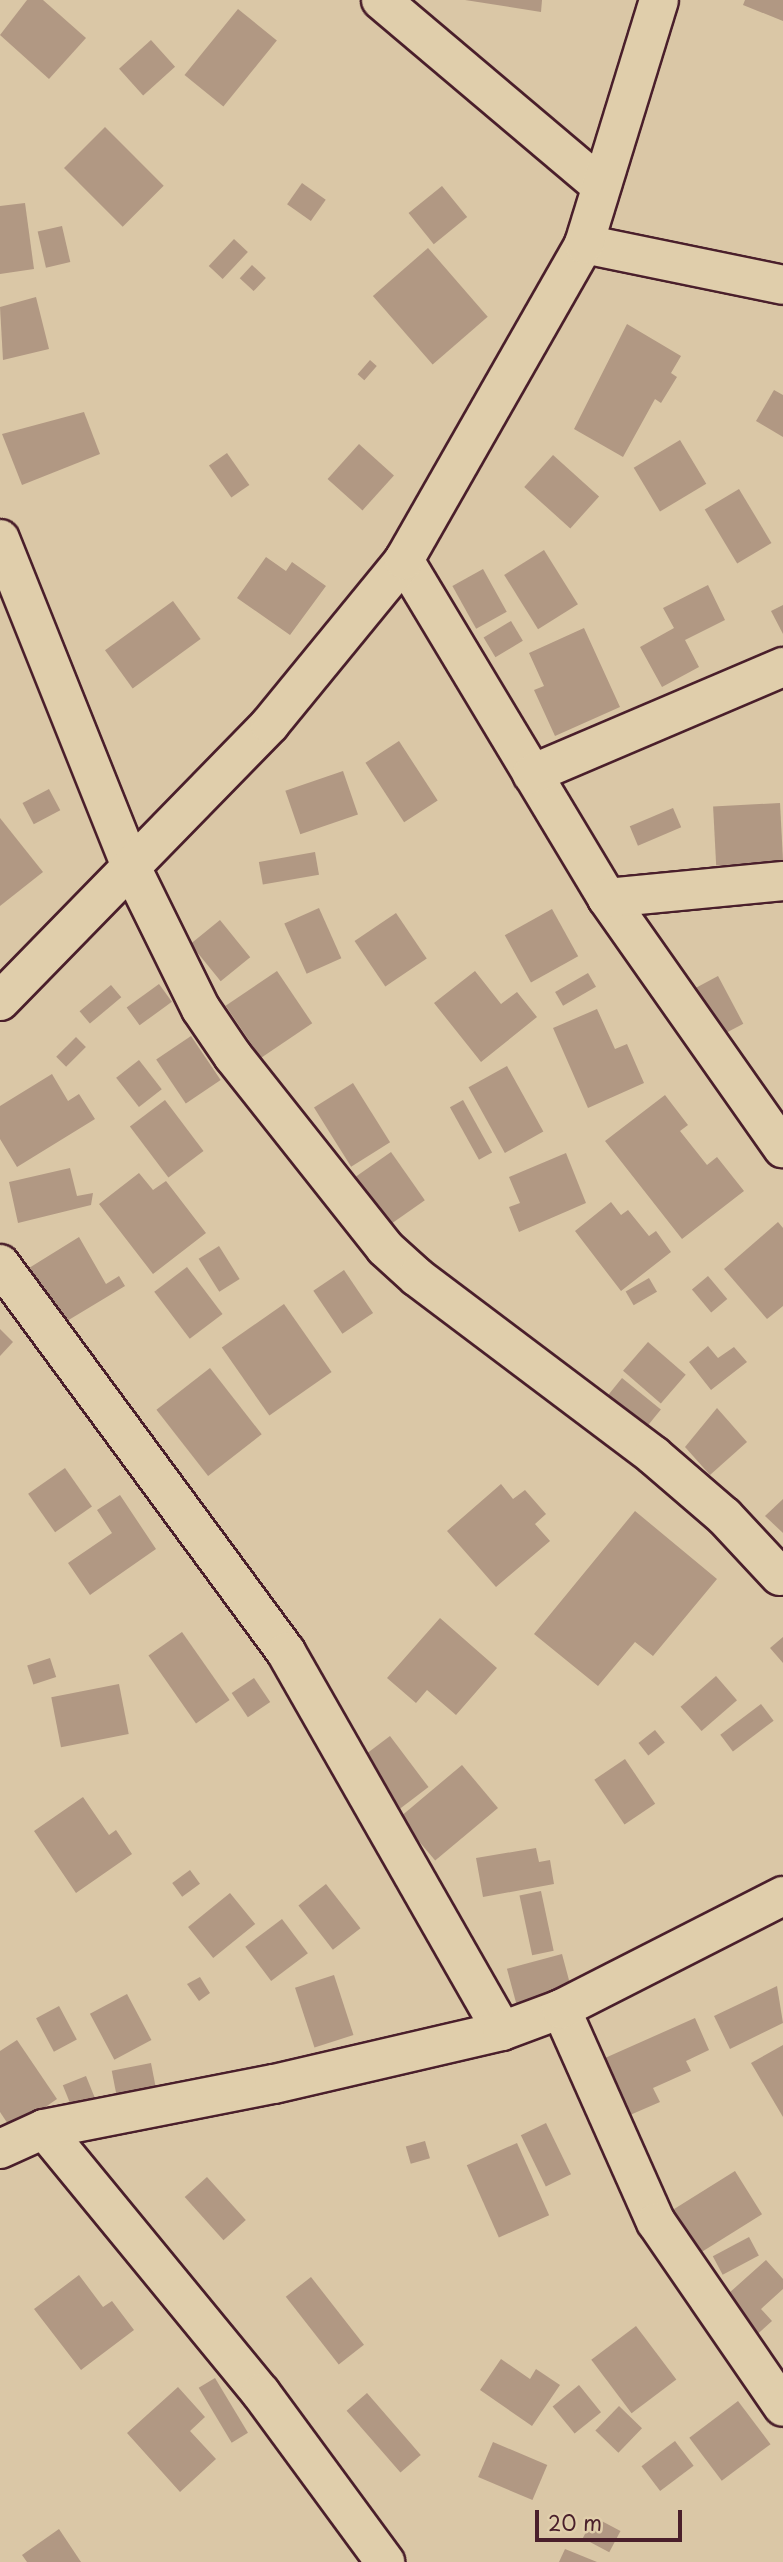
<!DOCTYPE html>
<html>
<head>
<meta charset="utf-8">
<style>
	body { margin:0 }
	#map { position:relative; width:783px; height:2562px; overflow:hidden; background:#dac7a6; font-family:"Playpen Sans",sans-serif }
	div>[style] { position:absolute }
	.building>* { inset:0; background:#b19883; transform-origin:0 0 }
	.roads { filter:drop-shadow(2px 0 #4a1f2b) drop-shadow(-2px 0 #4a1f2b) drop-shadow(0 2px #4a1f2b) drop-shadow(0 -2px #4a1f2b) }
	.street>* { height:38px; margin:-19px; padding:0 19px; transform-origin:19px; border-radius:19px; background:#e0ceab }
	span { translate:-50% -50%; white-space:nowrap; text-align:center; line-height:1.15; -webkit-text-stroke:5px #e0ceab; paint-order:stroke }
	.scale { position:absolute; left:535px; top:2510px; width:147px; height:32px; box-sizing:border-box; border:4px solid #4a1f2b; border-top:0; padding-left:9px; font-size:21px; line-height:24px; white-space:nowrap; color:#4a1f2b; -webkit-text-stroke:5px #e0ceab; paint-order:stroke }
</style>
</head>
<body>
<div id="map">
	<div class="building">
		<div style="clip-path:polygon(27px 0,43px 0,86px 38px,49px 79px,0 35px)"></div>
		<div style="clip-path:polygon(465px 0,542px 0,541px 12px)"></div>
		<div style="clip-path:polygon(745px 0,783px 0,783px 21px,743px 5px)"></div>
		<div style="left:238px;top:9px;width:50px;height:85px;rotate:39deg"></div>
		<div style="left:151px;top:40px;width:36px;height:43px;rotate:48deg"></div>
		<div style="left:105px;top:127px;width:83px;height:58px;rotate:45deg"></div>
		<div style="left:302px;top:183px;width:29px;height:26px;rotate:35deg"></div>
		<div style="left:442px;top:186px;width:40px;height:43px;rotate:51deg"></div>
		<div style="clip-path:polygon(25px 203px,34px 269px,0 274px,0 206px)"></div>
		<div style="left:62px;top:226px;width:37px;height:25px;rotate:77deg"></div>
		<div style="left:234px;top:239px;width:19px;height:37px;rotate:43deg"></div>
		<div style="left:428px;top:248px;width:91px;height:73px;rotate:49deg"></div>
		<div style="left:252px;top:265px;width:19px;height:18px;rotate:43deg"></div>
		<div style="clip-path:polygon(36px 297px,49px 349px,3px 360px,0 307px)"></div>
		<div style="clip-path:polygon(627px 324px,681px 356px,671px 373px,677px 377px,661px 403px,655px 399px,623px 457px,574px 429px)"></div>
		<div style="left:370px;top:360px;width:9px;height:19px;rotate:41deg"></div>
		<div style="clip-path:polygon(774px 390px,783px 395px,783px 437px,756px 421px)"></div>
		<div style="clip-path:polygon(84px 412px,100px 454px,22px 485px,2px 434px)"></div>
		<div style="left:680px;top:440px;width:51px;height:54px;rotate:59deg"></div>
		<div style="left:359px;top:444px;width:47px;height:47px;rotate:42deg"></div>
		<div style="left:227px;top:453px;width:39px;height:22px;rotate:55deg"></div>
		<div style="left:553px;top:455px;width:62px;height:43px;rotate:42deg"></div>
		<div style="left:739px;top:489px;width:63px;height:40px;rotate:59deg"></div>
		<div style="left:544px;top:550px;width:64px;height:47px;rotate:58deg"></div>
		<div style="clip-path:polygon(266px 557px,286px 571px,292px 562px,326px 586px,290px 635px,237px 598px)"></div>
		<div style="left:483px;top:569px;width:49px;height:35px;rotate:61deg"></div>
		<div style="clip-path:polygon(708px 585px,725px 620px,685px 640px,699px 667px,662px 687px,640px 647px,674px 628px,663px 608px)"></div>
		<div style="left:173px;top:601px;width:47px;height:84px;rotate:54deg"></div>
		<div style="clip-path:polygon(783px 605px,783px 634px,771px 611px)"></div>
		<div style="left:511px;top:621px;width:23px;height:32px;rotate:59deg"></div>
		<div style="clip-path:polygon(584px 628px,620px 707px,555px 736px,534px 690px,544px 686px,529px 653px)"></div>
		<div style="left:399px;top:741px;width:71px;height:40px;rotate:57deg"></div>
		<div style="left:343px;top:771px;width:46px;height:61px;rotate:71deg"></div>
		<div style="left:49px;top:789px;width:24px;height:30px;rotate:62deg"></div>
		<div style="left:780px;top:803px;width:59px;height:67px;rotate:87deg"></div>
		<div style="left:673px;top:808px;width:21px;height:47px;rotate:67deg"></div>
		<div style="clip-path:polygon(0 818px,43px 872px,0 906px)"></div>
		<div style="left:315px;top:852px;width:23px;height:57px;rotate:80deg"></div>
		<div style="left:319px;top:908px;width:55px;height:38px;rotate:66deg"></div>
		<div style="left:552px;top:909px;width:54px;height:54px;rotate:61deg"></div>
		<div style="left:396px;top:913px;width:55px;height:50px;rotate:56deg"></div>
		<div style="left:220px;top:920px;width:48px;height:38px;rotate:51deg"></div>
		<div style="left:277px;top:971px;width:63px;height:62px;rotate:56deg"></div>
		<div style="clip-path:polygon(475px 971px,501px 1004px,517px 992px,537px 1017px,481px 1062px,434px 1003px)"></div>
		<div style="left:588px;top:973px;width:16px;height:38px;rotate:60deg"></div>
		<div style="left:718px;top:976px;width:54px;height:28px;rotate:62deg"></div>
		<div style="left:159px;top:984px;width:22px;height:40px;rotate:54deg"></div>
		<div style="left:111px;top:985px;width:16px;height:41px;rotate:50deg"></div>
		<div style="clip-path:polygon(597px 1009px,615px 1049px,627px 1044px,644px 1083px,588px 1108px,553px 1028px)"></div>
		<div style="left:191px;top:1036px;width:53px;height:42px;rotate:56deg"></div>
		<div style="left:76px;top:1037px;width:14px;height:28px;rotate:45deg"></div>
		<div style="left:139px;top:1060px;width:37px;height:29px;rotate:52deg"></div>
		<div style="left:507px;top:1066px;width:75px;height:44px;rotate:61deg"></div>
		<div style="clip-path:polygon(52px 1074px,68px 1101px,79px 1094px,95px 1119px,17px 1167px,0 1139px,0 1106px)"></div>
		<div style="left:353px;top:1083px;width:70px;height:46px;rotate:58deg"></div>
		<div style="clip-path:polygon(665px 1095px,688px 1125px,680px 1131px,707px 1165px,717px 1157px,744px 1191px,682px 1239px,605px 1141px)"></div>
		<div style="left:165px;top:1100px;width:64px;height:44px;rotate:53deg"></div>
		<div style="left:463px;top:1100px;width:60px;height:15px;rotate:61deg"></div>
		<div style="left:391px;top:1152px;width:59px;height:44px;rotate:55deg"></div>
		<div style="clip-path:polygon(566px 1153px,586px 1203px,519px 1232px,509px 1207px,520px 1203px,509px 1177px)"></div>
		<div style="clip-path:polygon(70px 1168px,77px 1196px,93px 1193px,91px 1205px,18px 1223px,9px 1182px)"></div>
		<div style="clip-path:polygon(139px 1173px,153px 1190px,166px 1181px,206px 1233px,153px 1274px,99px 1204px)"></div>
		<div style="clip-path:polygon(611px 1202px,621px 1215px,628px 1210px,649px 1236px,656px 1231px,671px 1252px,621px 1291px,575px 1231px)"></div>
		<div style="clip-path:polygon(778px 1222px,783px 1228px,783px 1306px,767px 1319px,724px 1269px)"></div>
		<div style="clip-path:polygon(79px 1237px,106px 1284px,119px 1276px,125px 1286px,62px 1324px,29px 1268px)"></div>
		<div style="left:219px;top:1246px;width:39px;height:24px;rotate:58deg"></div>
		<div style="left:187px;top:1267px;width:59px;height:41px;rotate:53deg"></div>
		<div style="left:344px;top:1270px;width:52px;height:37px;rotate:56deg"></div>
		<div style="left:708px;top:1276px;width:30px;height:21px;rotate:50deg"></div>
		<div style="left:649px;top:1278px;width:16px;height:27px;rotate:60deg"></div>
		<div style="left:284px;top:1304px;width:83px;height:76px;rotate:55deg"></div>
		<div style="clip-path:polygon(0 1329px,13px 1342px,0 1356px)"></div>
		<div style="left:648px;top:1342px;width:50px;height:38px;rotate:41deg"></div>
		<div style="clip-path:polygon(708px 1346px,718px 1358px,734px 1347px,747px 1362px,711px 1390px,689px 1362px)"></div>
		<div style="left:210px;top:1368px;width:84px;height:68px;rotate:52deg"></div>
		<div style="left:622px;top:1378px;width:50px;height:30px;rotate:39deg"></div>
		<div style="clip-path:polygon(717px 1408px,747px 1442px,710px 1475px,685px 1447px)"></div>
		<div style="left:65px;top:1468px;width:47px;height:45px;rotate:55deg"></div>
		<div style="clip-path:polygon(501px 1484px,513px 1499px,525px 1490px,546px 1514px,535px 1524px,550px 1541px,496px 1587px,447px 1531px)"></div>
		<div style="clip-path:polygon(120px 1495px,156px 1549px,90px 1595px,68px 1563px,112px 1533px,97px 1510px)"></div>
		<div style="clip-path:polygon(783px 1499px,783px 1533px,765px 1516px)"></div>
		<div style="clip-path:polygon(635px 1511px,717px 1579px,653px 1656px,635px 1642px,598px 1686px,534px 1634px)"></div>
		<div style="clip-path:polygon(440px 1618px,497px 1668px,456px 1715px,427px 1690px,416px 1703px,387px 1678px)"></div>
		<div style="left:182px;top:1632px;width:83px;height:41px;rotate:55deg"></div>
		<div style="clip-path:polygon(783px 1637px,783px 1663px,770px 1648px)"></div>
		<div style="left:50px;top:1658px;width:20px;height:24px;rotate:72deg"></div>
		<div style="left:716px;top:1676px;width:32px;height:47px;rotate:49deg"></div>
		<div style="left:254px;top:1678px;width:29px;height:27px;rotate:56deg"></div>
		<div style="left:119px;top:1684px;width:51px;height:69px;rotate:79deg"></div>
		<div style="left:761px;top:1704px;width:21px;height:51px;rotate:53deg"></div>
		<div style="left:655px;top:1730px;width:16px;height:21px;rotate:52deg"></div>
		<div style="left:390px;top:1736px;width:64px;height:42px;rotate:53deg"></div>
		<div style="left:625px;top:1759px;width:54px;height:37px;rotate:56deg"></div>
		<div style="left:462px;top:1765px;width:56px;height:82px;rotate:50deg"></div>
		<div style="clip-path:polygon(83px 1797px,109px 1835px,116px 1830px,132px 1854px,76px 1893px,34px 1831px)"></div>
		<div style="clip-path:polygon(536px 1848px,539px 1862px,550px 1860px,554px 1884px,483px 1897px,476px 1858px)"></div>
		<div style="left:190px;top:1870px;width:17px;height:22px;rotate:54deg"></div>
		<div style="left:326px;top:1884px;width:56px;height:35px;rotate:52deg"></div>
		<div style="left:541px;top:1891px;width:61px;height:22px;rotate:78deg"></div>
		<div style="left:230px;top:1893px;width:40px;height:54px;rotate:51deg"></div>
		<div style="left:282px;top:1919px;width:43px;height:46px;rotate:53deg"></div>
		<div style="left:562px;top:1954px;width:39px;height:57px;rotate:75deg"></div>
		<div style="left:334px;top:1975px;width:63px;height:41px;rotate:72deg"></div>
		<div style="clip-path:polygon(200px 1977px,210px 1993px,199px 2001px,187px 1984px)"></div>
		<div style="clip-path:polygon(777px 1986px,783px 2023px,730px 2049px,714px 2016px)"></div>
		<div style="left:127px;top:1994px;width:52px;height:42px;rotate:62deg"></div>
		<div style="left:59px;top:2006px;width:38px;height:26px;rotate:62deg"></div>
		<div style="clip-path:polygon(695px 2018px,709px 2050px,686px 2061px,691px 2071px,653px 2088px,660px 2102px,630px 2115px,605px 2058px)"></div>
		<div style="clip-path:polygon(17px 2040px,57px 2099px,12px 2130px,0 2112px,0 2051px)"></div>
		<div style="clip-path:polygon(783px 2045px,783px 2117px,751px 2063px)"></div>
		<div style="left:151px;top:2063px;width:37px;height:40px;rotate:79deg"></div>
		<div style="left:86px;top:2076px;width:24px;height:25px;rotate:68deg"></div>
		<div style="left:546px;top:2123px;width:57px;height:28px;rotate:64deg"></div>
		<div style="left:425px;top:2141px;width:18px;height:20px;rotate:74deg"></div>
		<div style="left:517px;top:2143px;width:79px;height:55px;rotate:66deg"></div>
		<div style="left:735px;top:2171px;width:51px;height:76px;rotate:58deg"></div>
		<div style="left:207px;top:2177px;width:58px;height:30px;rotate:48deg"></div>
		<div style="left:749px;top:2237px;width:21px;height:41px;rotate:62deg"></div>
		<div style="clip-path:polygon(766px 2260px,783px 2279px,783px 2289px,761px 2309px,772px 2321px,752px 2339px,719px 2302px)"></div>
		<div style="clip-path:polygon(79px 2275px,103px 2307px,112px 2301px,134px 2330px,81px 2370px,34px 2309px)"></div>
		<div style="left:311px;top:2277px;width:86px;height:32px;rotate:52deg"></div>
		<div style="left:636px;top:2326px;width:67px;height:56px;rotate:53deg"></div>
		<div style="clip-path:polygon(501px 2359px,530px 2379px,536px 2369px,560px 2385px,532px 2426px,480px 2390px)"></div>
		<div style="left:215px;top:2378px;width:64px;height:19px;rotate:59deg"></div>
		<div style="left:579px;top:2385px;width:35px;height:34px;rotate:51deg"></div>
		<div style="clip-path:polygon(178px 2387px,205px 2417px,190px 2431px,216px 2459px,180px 2492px,127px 2433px)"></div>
		<div style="left:367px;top:2393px;width:82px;height:27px;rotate:49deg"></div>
		<div style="left:738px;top:2401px;width:54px;height:61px;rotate:53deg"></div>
		<div style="left:619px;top:2406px;width:32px;height:34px;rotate:44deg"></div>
		<div style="left:675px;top:2441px;width:31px;height:42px;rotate:53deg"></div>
		<div style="left:493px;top:2442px;width:59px;height:38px;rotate:23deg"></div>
		<div style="left:594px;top:2517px;width:30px;height:24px;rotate:28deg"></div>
		<div style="clip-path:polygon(59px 2529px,81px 2562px,27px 2562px,22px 2555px)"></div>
		<div style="clip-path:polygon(565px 2549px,597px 2562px,559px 2562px)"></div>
	</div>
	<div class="roads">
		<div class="street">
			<div style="left:381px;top:0;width:288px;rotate:40.2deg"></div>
			<div style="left:584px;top:244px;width:203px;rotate:11.6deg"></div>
			<div style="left:0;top:539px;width:353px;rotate:68.2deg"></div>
			<div style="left:131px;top:867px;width:158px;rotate:63.8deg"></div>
			<div style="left:201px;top:1009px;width:57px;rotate:55.8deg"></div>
			<div style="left:233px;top:1056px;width:245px;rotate:51.6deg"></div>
			<div style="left:385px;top:1248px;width:43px;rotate:42.2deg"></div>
			<div style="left:417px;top:1277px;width:296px;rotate:37deg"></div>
			<div style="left:653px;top:1455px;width:94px;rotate:40.7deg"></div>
			<div style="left:724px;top:1516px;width:82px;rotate:47deg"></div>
			<div style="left:404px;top:560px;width:394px;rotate:59deg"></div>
			<div style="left:607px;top:898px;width:306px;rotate:54.9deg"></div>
			<div style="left:532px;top:774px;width:273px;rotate:-23.1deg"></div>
			<div style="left:607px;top:898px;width:177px;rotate:-5.5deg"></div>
			<div style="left:0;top:1001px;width:387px;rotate:-45.7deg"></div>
			<div style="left:270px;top:724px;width:212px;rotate:-50.7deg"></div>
			<div style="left:404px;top:560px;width:364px;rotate:-60.3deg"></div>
			<div style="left:584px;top:244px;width:255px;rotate:-72.9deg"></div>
			<div style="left:0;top:1264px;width:482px;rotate:53.6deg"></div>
			<div style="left:286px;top:1652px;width:436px;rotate:60.3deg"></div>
			<div style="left:561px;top:2009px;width:233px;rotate:66deg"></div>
			<div style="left:656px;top:2222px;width:224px;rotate:55.5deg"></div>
			<div style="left:44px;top:2129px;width:342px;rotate:50.6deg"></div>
			<div style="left:261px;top:2393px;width:210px;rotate:53.7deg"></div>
			<div style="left:0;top:2149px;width:48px;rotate:-24.4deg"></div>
			<div style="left:44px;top:2129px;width:234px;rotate:-11.1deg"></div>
			<div style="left:274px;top:2084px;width:234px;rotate:-13.1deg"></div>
			<div style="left:502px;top:2031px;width:63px;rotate:-20.4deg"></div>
			<div style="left:561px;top:2009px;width:249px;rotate:-27deg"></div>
		</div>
	</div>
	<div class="scale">20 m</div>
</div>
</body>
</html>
